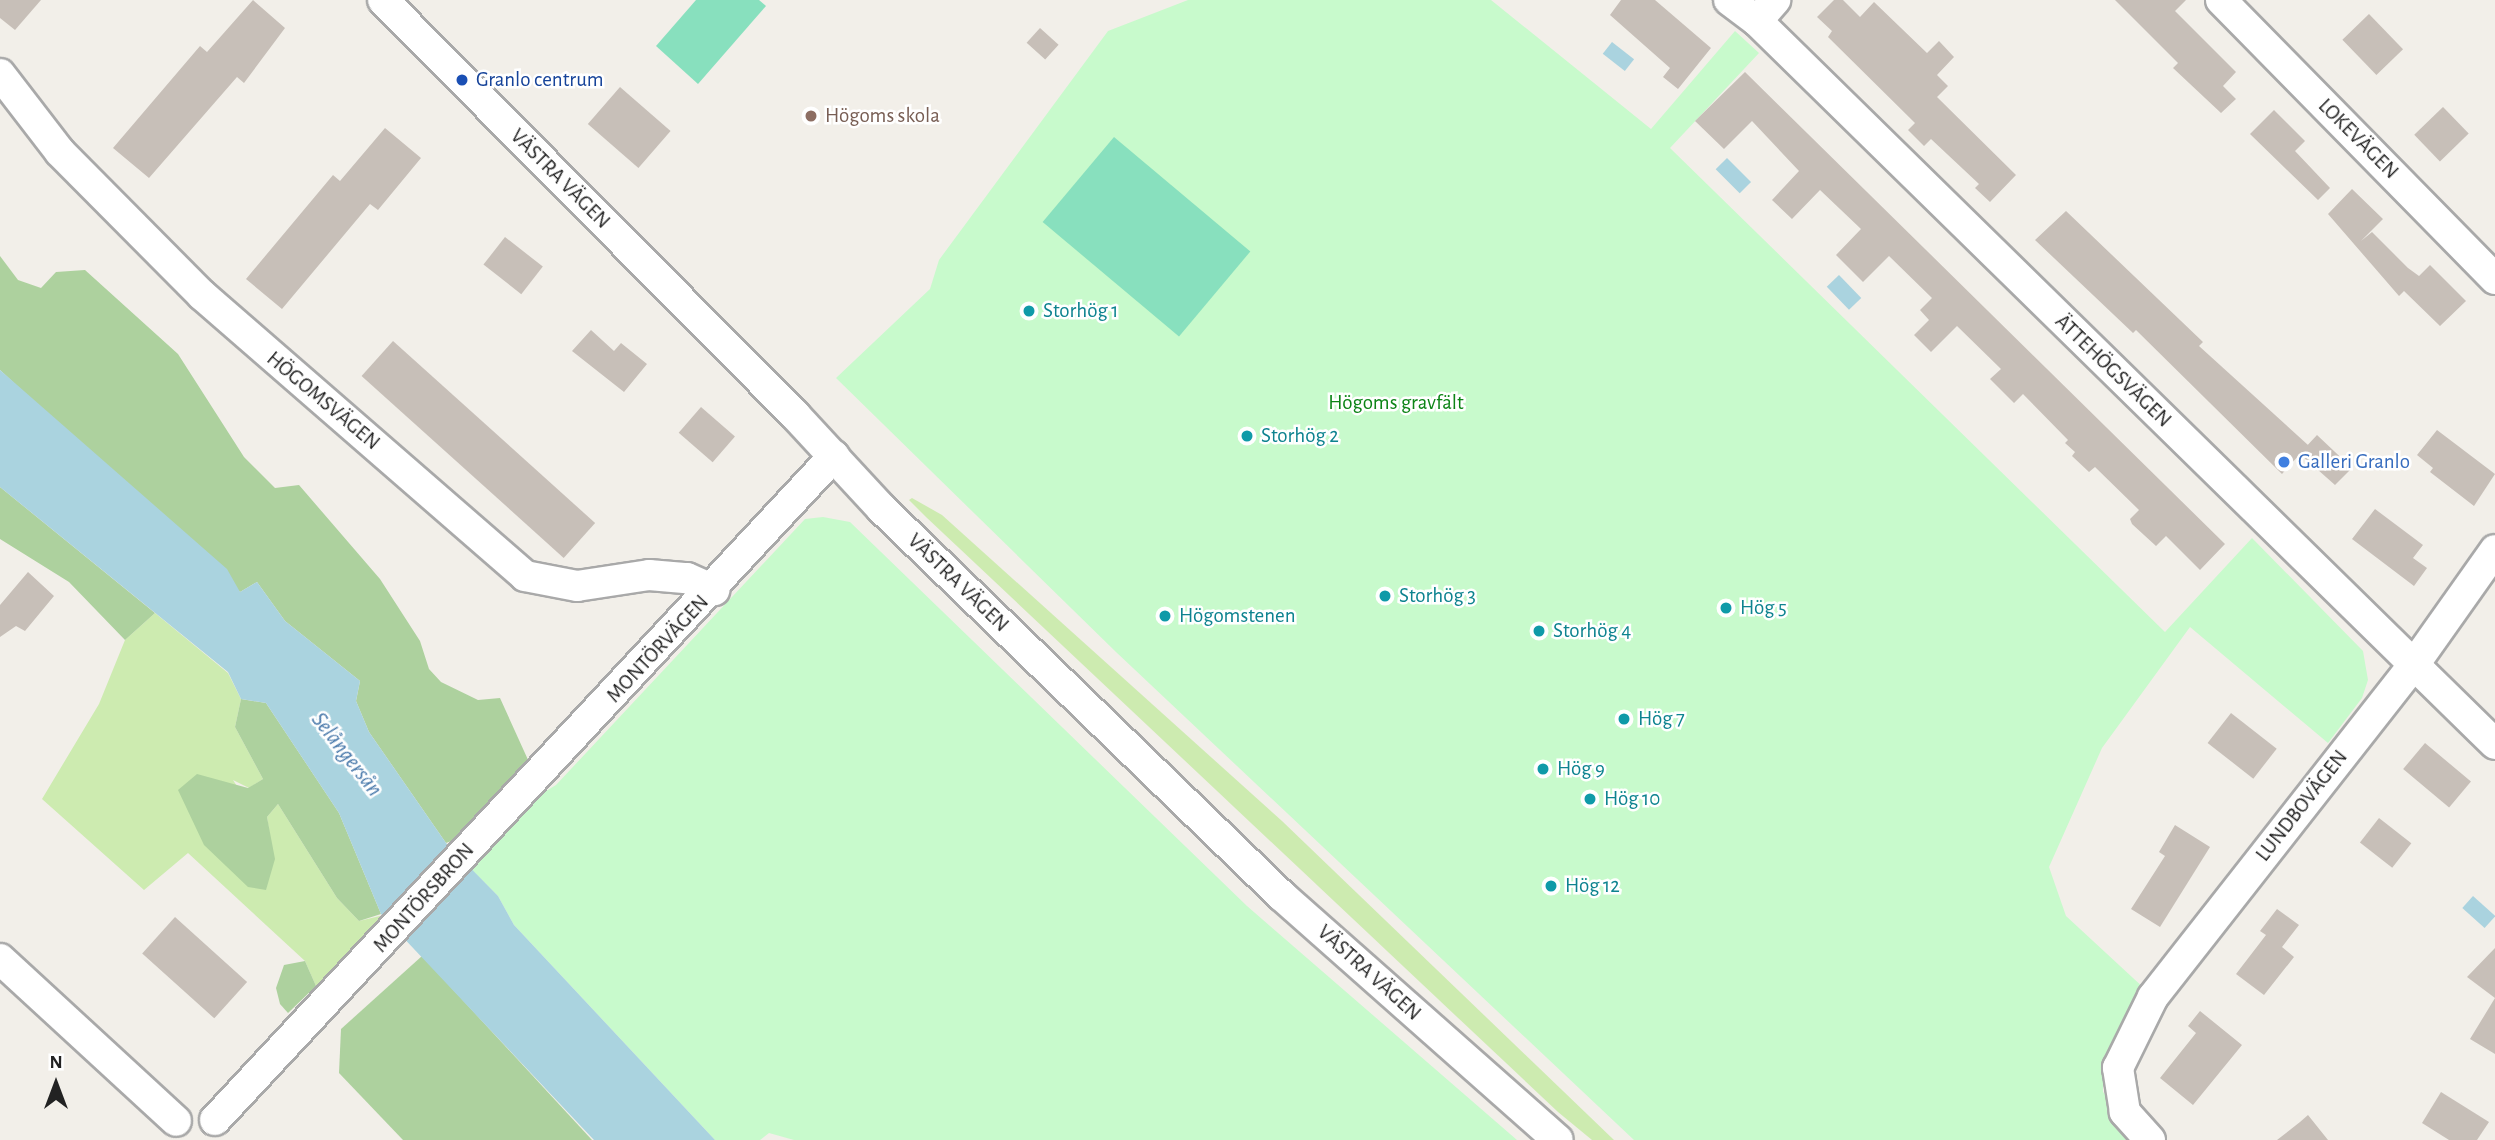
<!DOCTYPE html>
<html>
<head>
<meta charset="utf-8">
<style>
	body { margin:0 }
	#map { position:relative; width:2495px; height:1140px; overflow:hidden; background:#f2efe9; font-family:"Alegreya Sans",sans-serif }
	div>[style] { position:absolute }
	.grass>* { inset:0; background:#cdebb0 }
	.forest>* { inset:0; background:#add19e }
	.park>* { inset:0; background:#c8facc }
	.pitch>* { inset:0; background:#88e0be; transform-origin:0 0 }
	.water>* { inset:0; background:#aad3df; transform-origin:0 0 }
	.building>* { inset:0; background:#c7bfb8; transform-origin:0 0 }
	.roads { filter:drop-shadow(2px 0 #a9a9a9) drop-shadow(-2px 0 #a9a9a9) drop-shadow(0 2px #a9a9a9) drop-shadow(0 -2px #a9a9a9) }
	.minor>* { height:30px; margin:-15px; padding:0 15px; transform-origin:15px; border-radius:15px; background:#fff }
	.dots>* { width:19px; height:19px; translate:-50% -50%; box-sizing:border-box; border:4px solid #fff; border-radius:50% }
	span { translate:-50% -50%; white-space:nowrap; text-align:center; line-height:1.15; -webkit-text-stroke:5px #fff; paint-order:stroke }
	.transit-label { font-size:21px; color:#164399 }
	.left { translate:0 -50%; text-align:left }
	.education-label { font-size:21px; color:#785e54 }
	.street-label { font-size:21px; color:#222 }
	.culture-label { font-size:21px; color:#0d838f }
	.park-label { font-size:21px; color:#0c8416 }
	.shop-label { font-size:21px; color:#366cbe }
	.water-label { font-size:23px; color:#4a7aab; font-style:italic }
	.north { position:absolute; left:21px; top:1049px; width:70px; height:70px; -webkit-text-stroke:5px #fff; paint-order:stroke; rotate:0deg; font-size:19px; font-weight:700; line-height:28px; text-align:center; color:#222 }
	.north::after { content:''; display:block; margin:auto; width:24px; height:32px; background:#222; clip-path:polygon(50% 0,100% 100%,50% 72%,0 100%) }
</style>
</head>
<body>
<div id="map">
	<div class="grass">
		<div style="clip-path:polygon(912px 498px,942px 515px,1282px 821px,1614px 1140px,1592px 1140px,1558px 1112px,926px 517px,909px 500px)"></div>
		<div style="clip-path:polygon(155px 613px,228px 673px,241px 699px,235px 727px,263px 779px,249px 788px,233px 780px,270px 837px,267px 817px,278px 804px,337px 898px,359px 921px,384px 915px,388px 921px,351px 964px,316px 986px,305px 961px,188px 853px,144px 890px,42px 799px,99px 704px,125px 640px)"></div>
	</div>
	<div class="forest">
		<div style="clip-path:polygon(0 256px,18px 280px,41px 288px,56px 272px,85px 270px,178px 354px,244px 457px,275px 488px,299px 485px,380px 579px,420px 641px,429px 669px,441px 682px,478px 700px,500px 698px,529px 762px,465px 836px,446px 843px,369px 732px,356px 701px,360px 681px,285px 621px,257px 582px,240px 592px,0 370px)"></div>
		<div style="clip-path:polygon(0 487px,155px 613px,125px 640px,69px 582px,0 539px)"></div>
		<div style="clip-path:polygon(241px 699px,266px 703px,339px 813px,381px 914px,359px 921px,337px 898px,278px 804px,267px 817px,275px 859px,266px 890px,248px 887px,204px 845px,178px 790px,197px 774px,248px 788px,263px 779px,235px 727px)"></div>
		<div style="clip-path:polygon(422px 956px,592px 1140px,403px 1140px,339px 1073px,341px 1029px)"></div>
		<div style="clip-path:polygon(305px 961px,316px 986px,288px 1013px,280px 1004px,276px 988px,284px 965px)"></div>
	</div>
	<div class="park">
		<div style="clip-path:polygon(1188px 0,1491px 0,1651px 129px,1735px 31px,1759px 53px,1670px 148px,2165px 632px,2252px 538px,2363px 651px,2368px 680px,2362px 698px,2328px 743px,2190px 627px,2102px 748px,2049px 867px,2066px 916px,2146px 990px,2103px 1063px,2103px 1092px,2144px 1140px,1634px 1140px,1116px 652px,836px 378px,930px 289px,939px 260px,1108px 31px)"></div>
		<div style="clip-path:polygon(823px 517px,850px 522px,1247px 906px,1517px 1140px,794px 1140px,769px 1133px,760px 1140px,715px 1140px,514px 925px,498px 896px,471px 869px,528px 802px,556px 785px,805px 519px)"></div>
	</div>
	<div class="pitch">
		<div style="clip-path:polygon(696px 0,759px 0,766px 6px,698px 84px,656px 46px)"></div>
		<div style="left:1114px;top:137px;width:178px;height:111px;rotate:40deg"></div>
	</div>
	<div class="water">
		<div style="left:1612px;top:42px;width:28px;height:15px;rotate:38deg"></div>
		<div style="left:1727px;top:158px;width:34px;height:16px;rotate:45deg"></div>
		<div style="left:1839px;top:275px;width:32px;height:17px;rotate:46deg"></div>
		<div style="clip-path:polygon(0 370px,227px 569px,240px 592px,257px 582px,285px 621px,360px 681px,356px 701px,369px 732px,446px 843px,498px 896px,514px 925px,715px 1140px,594px 1140px,381px 914px,339px 813px,266px 703px,241px 699px,228px 672px,0 487px)"></div>
		<div style="left:2473px;top:896px;width:30px;height:16px;rotate:42deg"></div>
	</div>
	<div class="building">
		<div style="clip-path:polygon(0 0,41px 0,15px 30px,0 18px)"></div>
		<div style="clip-path:polygon(253px 0,285px 28px,244px 83px,237px 77px,149px 178px,113px 148px,200px 46px,207px 52px)"></div>
		<div style="clip-path:polygon(1621px 0,1655px 0,1711px 48px,1678px 89px,1663px 77px,1670px 68px,1610px 15px)"></div>
		<div style="clip-path:polygon(1834px 0,1843px 0,1860px 17px,1874px 2px,1927px 53px,1939px 41px,1954px 57px,1937px 75px,1948px 86px,1937px 97px,2016px 175px,1990px 202px,1975px 188px,1979px 184px,1931px 139px,1924px 146px,1908px 130px,1915px 123px,1828px 37px,1832px 31px,1817px 17px)"></div>
		<div style="clip-path:polygon(2115px 0,2186px 0,2175px 11px,2236px 72px,2223px 86px,2236px 99px,2221px 113px,2173px 68px,2178px 63px)"></div>
		<div style="left:2369px;top:14px;width:49px;height:37px;rotate:46deg"></div>
		<div style="left:1040px;top:28px;width:25px;height:20px;rotate:42deg"></div>
		<div style="clip-path:polygon(1745px 72px,2225px 544px,2200px 570px,2166px 536px,2156px 546px,2132px 524px,2130px 519px,2139px 510px,2095px 467px,2089px 472px,2072px 456px,2075px 452px,2065px 443px,2068px 440px,2023px 394px,2014px 403px,1990px 379px,2001px 369px,1957px 326px,1931px 352px,1914px 335px,1929px 320px,1920px 310px,1932px 298px,1889px 256px,1863px 282px,1836px 255px,1861px 229px,1820px 190px,1792px 219px,1772px 200px,1799px 171px,1752px 121px,1724px 149px,1695px 121px)"></div>
		<div style="left:620px;top:87px;width:67px;height:49px;rotate:41deg"></div>
		<div style="left:2443px;top:107px;width:37px;height:40px;rotate:46deg"></div>
		<div style="clip-path:polygon(2274px 110px,2305px 141px,2295px 151px,2330px 188px,2318px 200px,2250px 134px)"></div>
		<div style="clip-path:polygon(385px 128px,421px 158px,378px 210px,370px 204px,282px 309px,246px 279px,333px 175px,340px 181px)"></div>
		<div style="clip-path:polygon(2352px 189px,2383px 219px,2361px 241px,2372px 232px,2408px 268px,2419px 276px,2430px 265px,2466px 301px,2440px 326px,2404px 291px,2399px 296px,2328px 214px)"></div>
		<div style="clip-path:polygon(2066px 211px,2203px 342px,2199px 346px,2308px 445px,2303px 450px,2317px 435px,2352px 468px,2335px 485px,2300px 454px,2282px 474px,2136px 330px,2133px 333px,2035px 240px)"></div>
		<div style="left:505px;top:237px;width:48px;height:35px;rotate:38deg"></div>
		<div style="clip-path:polygon(591px 330px,614px 351px,621px 343px,647px 364px,624px 392px,572px 351px)"></div>
		<div style="left:393px;top:341px;width:272px;height:47px;rotate:42deg"></div>
		<div style="left:701px;top:407px;width:45px;height:34px;rotate:41deg"></div>
		<div style="clip-path:polygon(2437px 430px,2495px 474px,2474px 506px,2430px 472px,2433px 468px,2417px 455px)"></div>
		<div style="clip-path:polygon(2375px 509px,2423px 545px,2413px 558px,2427px 568px,2414px 586px,2352px 539px)"></div>
		<div style="clip-path:polygon(28px 572px,54px 596px,25px 631px,16px 626px,0 637px,0 605px)"></div>
		<div style="left:2231px;top:713px;width:58px;height:38px;rotate:38deg"></div>
		<div style="left:2425px;top:743px;width:60px;height:34px;rotate:40deg"></div>
		<div style="left:2379px;top:818px;width:41px;height:31px;rotate:38deg"></div>
		<div style="clip-path:polygon(2175px 825px,2210px 847px,2160px 927px,2131px 909px,2165px 856px,2159px 852px)"></div>
		<div style="clip-path:polygon(2277px 909px,2299px 925px,2282px 947px,2294px 957px,2264px 995px,2236px 974px,2266px 935px,2260px 931px)"></div>
		<div style="left:175px;top:917px;width:97px;height:49px;rotate:42deg"></div>
		<div style="clip-path:polygon(2495px 948px,2495px 1054px,2470px 1039px,2495px 998px,2467px 977px)"></div>
		<div style="clip-path:polygon(2200px 1011px,2242px 1045px,2193px 1105px,2160px 1078px,2196px 1033px,2188px 1026px)"></div>
		<div style="clip-path:polygon(2441px 1092px,2489px 1122px,2477px 1140px,2449px 1140px,2422px 1123px)"></div>
		<div style="clip-path:polygon(2308px 1115px,2328px 1140px,2277px 1140px,2300px 1122px)"></div>
	</div>
	<div class="roads">
		<div class="minor">
			<div style="left:383px;top:0;width:585px;rotate:45.21deg"></div>
			<div style="left:795px;top:415px;width:127px;rotate:47.2deg"></div>
			<div style="left:881px;top:508px;width:558px;rotate:44.06deg"></div>
			<div style="left:1282px;top:896px;width:368px;rotate:41.5deg"></div>
			<div style="left:1729px;top:0;width:35px;rotate:37deg"></div>
			<div style="left:1757px;top:21px;width:1033px;rotate:44.41deg"></div>
			<div style="left:2221px;top:0;width:391px;rotate:45.5deg"></div>
			<div style="left:1757px;top:21px;width:28px;rotate:-49deg"></div>
			<div style="left:0;top:74px;width:98px;rotate:52.4deg"></div>
			<div style="left:60px;top:152px;width:202px;rotate:45.2deg"></div>
			<div style="left:202px;top:295px;width:428px;rotate:41deg"></div>
			<div style="left:525px;top:576px;width:53px;rotate:10.9deg"></div>
			<div style="left:577px;top:586px;width:73px;rotate:-8.7deg"></div>
			<div style="left:649px;top:575px;width:38px;rotate:5deg"></div>
			<div style="left:687px;top:578px;width:30px;rotate:24deg"></div>
			<div style="left:0;top:959px;width:239px;rotate:42.6deg"></div>
			<div style="left:215px;top:1120px;width:908px;rotate:-47.01deg"></div>
			<div style="left:2150px;top:1140px;width:38px;rotate:-132deg"></div>
			<div style="left:2125px;top:1112px;width:45px;rotate:-99deg"></div>
			<div style="left:2118px;top:1068px;width:79px;rotate:-63.8deg"></div>
			<div style="left:2153px;top:997px;width:421px;rotate:-51.9deg"></div>
			<div style="left:2413px;top:666px;width:142px;rotate:-54.7deg"></div>
		</div>
	</div>
	<div class="dots">
		<div style="left:462px;top:80px;background:#1a4fb4"></div>
		<div style="left:811px;top:116px;background:#8d6e63"></div>
		<div style="left:1029px;top:311px;background:#0f9aa8"></div>
		<div style="left:1247px;top:436px;background:#0f9aa8"></div>
		<div style="left:2284px;top:462px;background:#3f7fe0"></div>
		<div style="left:1385px;top:596px;background:#0f9aa8"></div>
		<div style="left:1726px;top:608px;background:#0f9aa8"></div>
		<div style="left:1165px;top:616px;background:#0f9aa8"></div>
		<div style="left:1539px;top:631px;background:#0f9aa8"></div>
		<div style="left:1624px;top:719px;background:#0f9aa8"></div>
		<div style="left:1543px;top:769px;background:#0f9aa8"></div>
		<div style="left:1590px;top:799px;background:#0f9aa8"></div>
		<div style="left:1551px;top:886px;background:#0f9aa8"></div>
	</div>
	<div class="transit-label">
		<span class="left" style="left:476px;top:80px">Granlo centrum</span>
	</div>
	<div class="education-label">
		<span class="left" style="left:825px;top:116px">Högoms skola</span>
	</div>
	<div class="street-label">
		<span style="left:2358px;top:139px;rotate:45deg">LOKEVÄGEN</span>
		<span style="left:560px;top:179px;rotate:45deg">VÄSTRA VÄGEN</span>
		<span style="left:2113px;top:371px;rotate:44deg">ÄTTEHÖGSVÄGEN</span>
		<span style="left:323px;top:401px;rotate:40deg">HÖGOMSVÄGEN</span>
		<span style="left:958px;top:583px;rotate:44deg">VÄSTRA VÄGEN</span>
		<span style="left:658px;top:649px;rotate:-47deg">MONTÖRVÄGEN</span>
		<span style="left:2302px;top:806px;rotate:-52deg">LUNDBOVÄGEN</span>
		<span style="left:424px;top:898px;rotate:-48deg">MONTÖRSBRON</span>
		<span style="left:1369px;top:973px;rotate:42deg">VÄSTRA VÄGEN</span>
	</div>
	<div class="culture-label">
		<span class="left" style="left:1043px;top:311px">Storhög 1</span>
		<span class="left" style="left:1261px;top:436px">Storhög 2</span>
		<span class="left" style="left:1399px;top:596px">Storhög 3</span>
		<span class="left" style="left:1740px;top:608px">Hög 5</span>
		<span class="left" style="left:1179px;top:616px">Högomstenen</span>
		<span class="left" style="left:1553px;top:631px">Storhög 4</span>
		<span class="left" style="left:1638px;top:719px">Hög 7</span>
		<span class="left" style="left:1557px;top:769px">Hög 9</span>
		<span class="left" style="left:1604px;top:799px">Hög 10</span>
		<span class="left" style="left:1565px;top:886px">Hög 12</span>
	</div>
	<div class="park-label">
		<span style="left:1396px;top:403px">Högoms gravfält</span>
	</div>
	<div class="shop-label">
		<span class="left" style="left:2298px;top:462px">Galleri Granlo</span>
	</div>
	<div class="water-label">
		<span style="left:346px;top:755px;rotate:52deg">Selångersån</span>
	</div>
	<div class="north">N</div>
</div>
</body>
</html>
